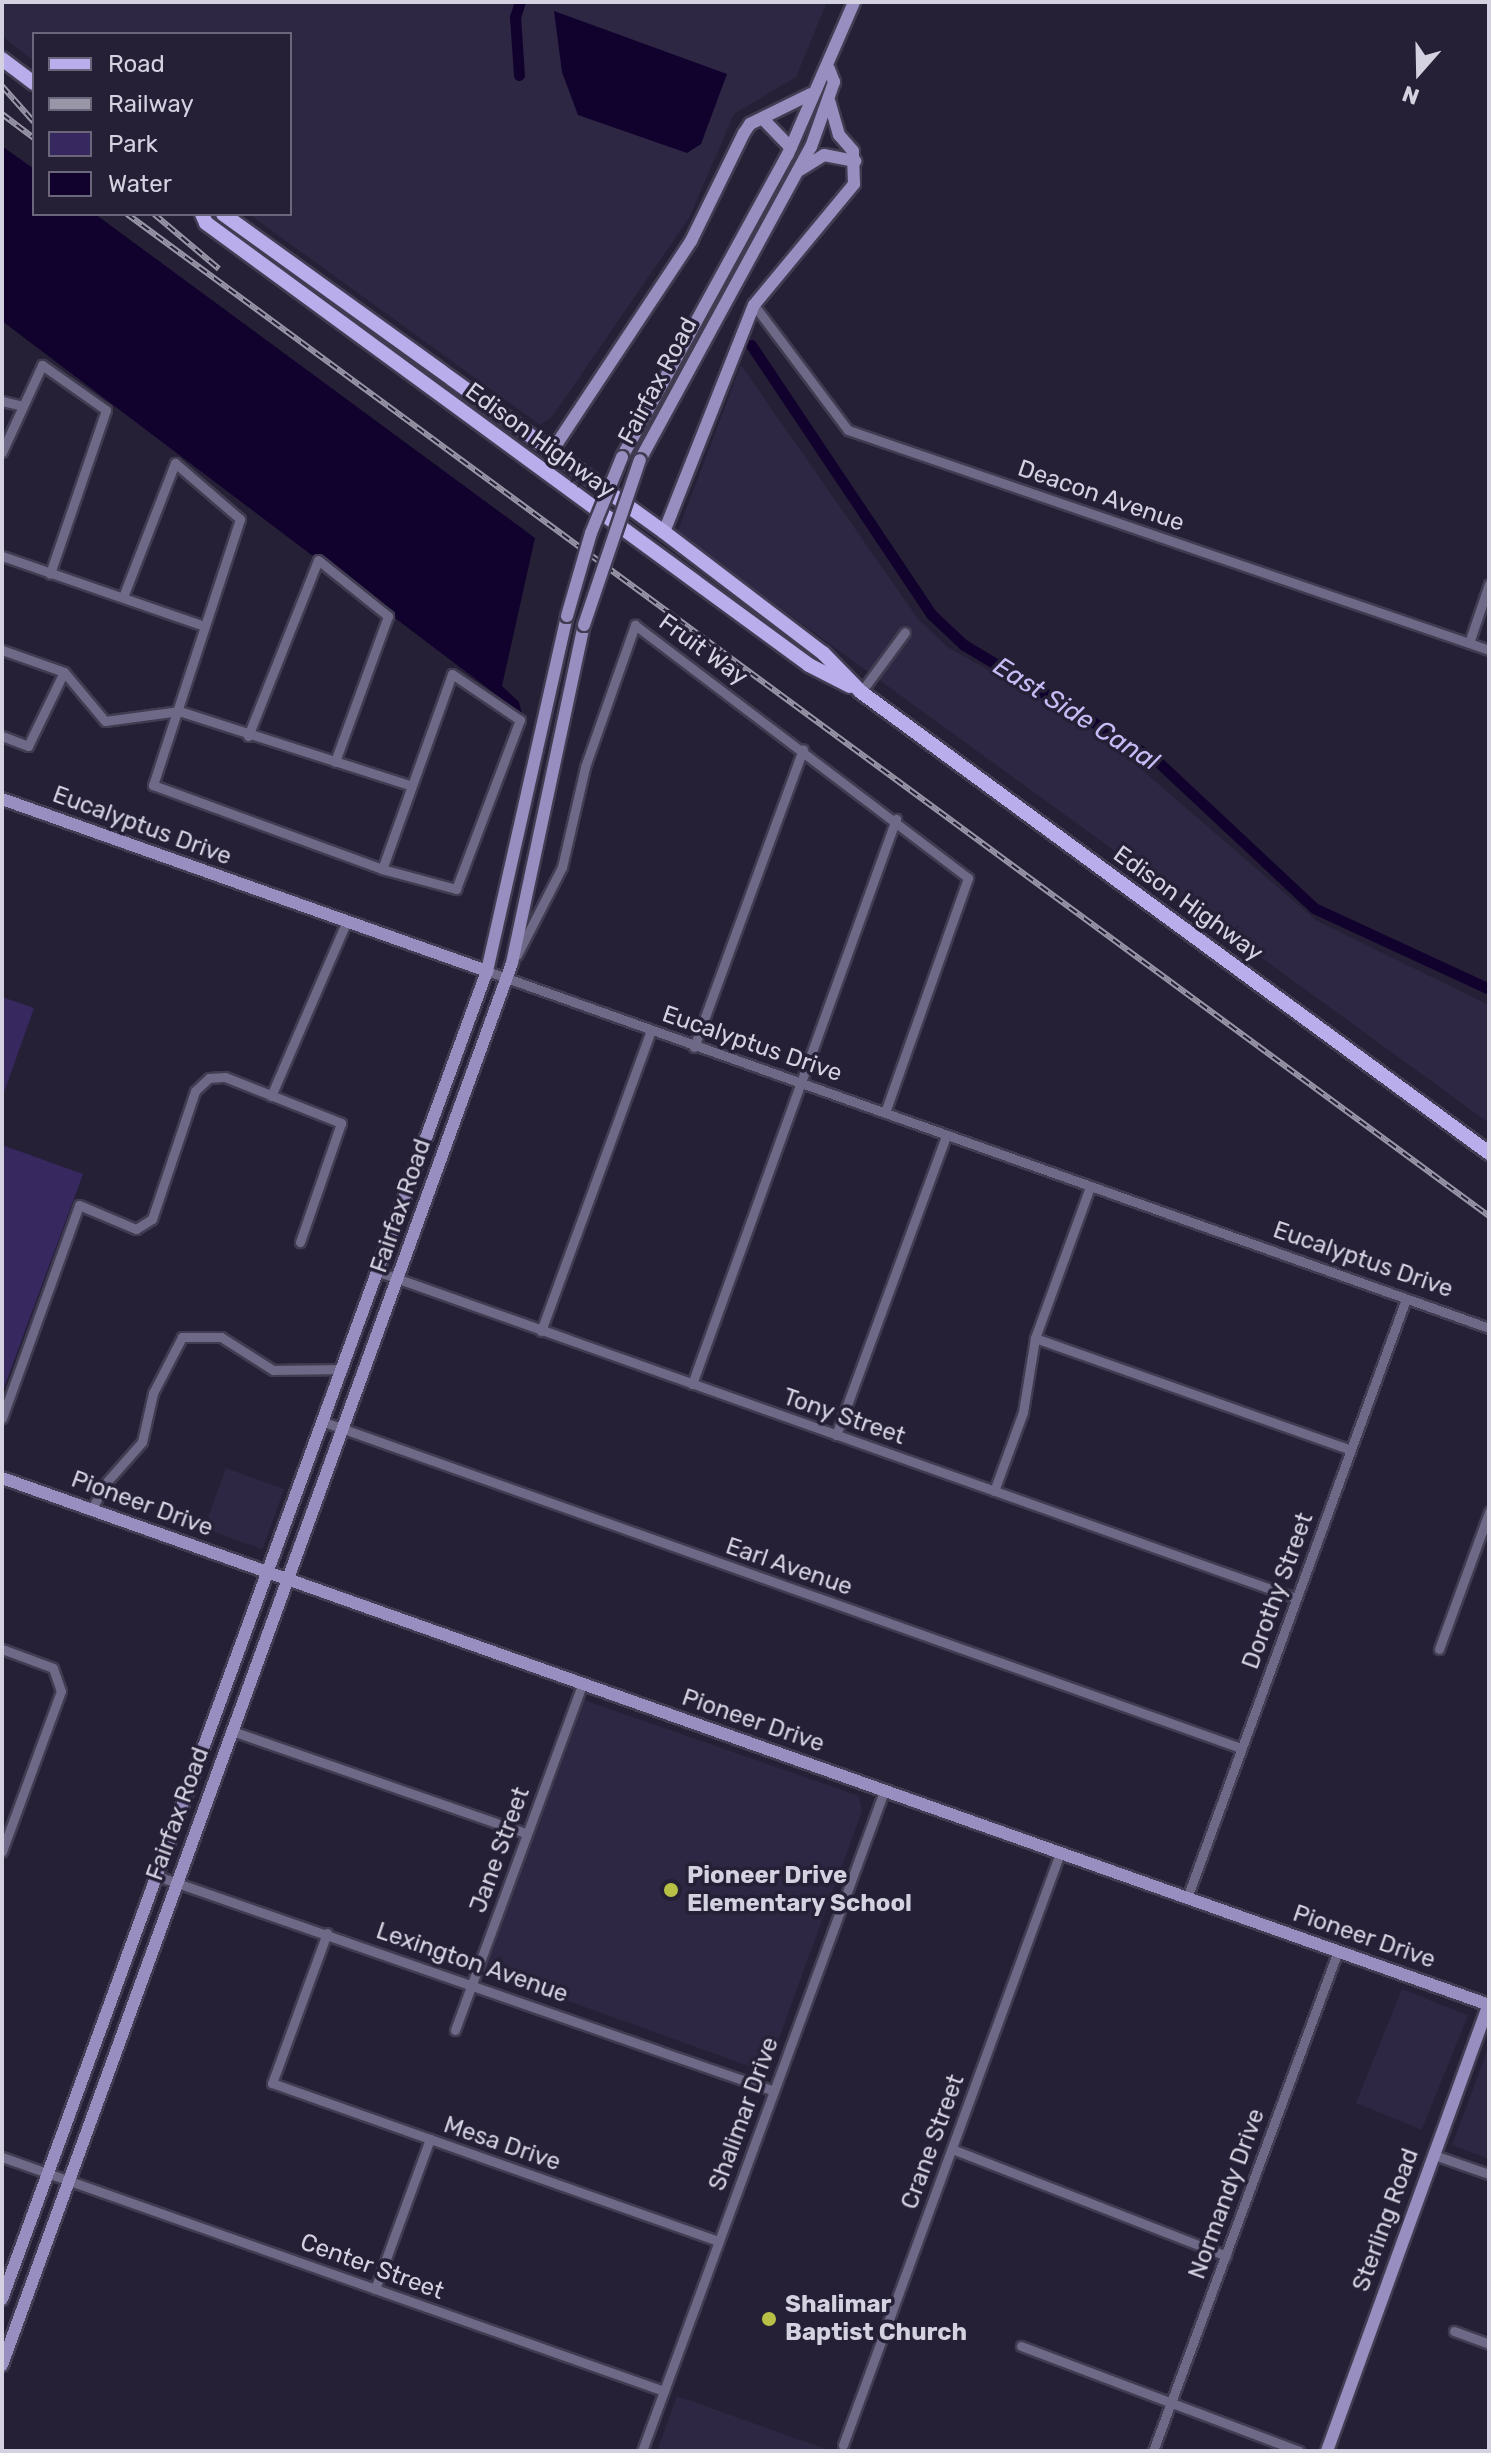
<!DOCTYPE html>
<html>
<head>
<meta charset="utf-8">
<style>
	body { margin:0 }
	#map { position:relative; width:1491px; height:2453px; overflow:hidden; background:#252036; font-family:Rubik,sans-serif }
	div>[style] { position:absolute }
	.built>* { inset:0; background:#2d2743; transform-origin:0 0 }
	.green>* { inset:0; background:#37285f }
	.water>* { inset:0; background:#11022d }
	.canal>* { height:11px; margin:-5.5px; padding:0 5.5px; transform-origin:5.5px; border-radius:5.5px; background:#11022d }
	.roads { filter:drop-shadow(2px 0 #413c51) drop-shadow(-2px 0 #413c51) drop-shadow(0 2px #413c51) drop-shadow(0 -2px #413c51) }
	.street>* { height:9px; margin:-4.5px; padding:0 4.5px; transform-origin:4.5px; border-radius:4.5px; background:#6e6987 }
	.secondary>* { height:12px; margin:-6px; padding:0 6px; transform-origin:6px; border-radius:6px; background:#988fc0 }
	.primary>* { height:14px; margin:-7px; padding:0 7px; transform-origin:7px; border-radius:7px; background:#b9adec }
	.rail>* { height:6px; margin-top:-3px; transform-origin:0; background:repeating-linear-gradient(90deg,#252036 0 9px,#9996a8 0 18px); box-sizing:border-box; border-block:2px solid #9996a8 }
	.bridges { filter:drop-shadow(2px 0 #413c51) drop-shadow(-2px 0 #413c51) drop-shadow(0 2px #413c51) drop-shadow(0 -2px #413c51) }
	.secondary-bridge>* { height:12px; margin:-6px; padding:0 6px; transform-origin:6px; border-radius:6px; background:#988fc0 }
	.dots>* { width:22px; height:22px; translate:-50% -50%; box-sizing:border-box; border:4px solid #252036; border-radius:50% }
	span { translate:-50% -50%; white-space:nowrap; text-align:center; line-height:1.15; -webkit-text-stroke:7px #252036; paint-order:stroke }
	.street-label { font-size:24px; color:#d4d2e1 }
	.poi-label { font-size:24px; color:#d4d2e1; font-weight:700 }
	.left { translate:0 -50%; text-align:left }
	.water-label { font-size:26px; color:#c7bcf6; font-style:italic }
	.frame { position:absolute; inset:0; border:4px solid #d4d2e1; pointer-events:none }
	.legend { position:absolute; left:32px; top:32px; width:260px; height:184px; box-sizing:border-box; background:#252036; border:2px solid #6b677a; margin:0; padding:10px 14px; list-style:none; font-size:24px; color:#d4d2e1 }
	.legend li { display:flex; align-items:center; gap:16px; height:40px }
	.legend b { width:40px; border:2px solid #6b677a }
	.north { position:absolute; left:1379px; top:32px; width:80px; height:80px; -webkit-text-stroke:6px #252036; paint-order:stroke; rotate:200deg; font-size:22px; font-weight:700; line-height:32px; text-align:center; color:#d4d2e1 }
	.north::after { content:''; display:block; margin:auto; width:28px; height:36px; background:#d4d2e1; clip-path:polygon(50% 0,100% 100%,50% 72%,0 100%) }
</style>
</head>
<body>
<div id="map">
	<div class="built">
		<div style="clip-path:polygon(2px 2px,827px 2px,796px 77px,734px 114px,689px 218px,552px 417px,540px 425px,249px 214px,290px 214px,290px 34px,34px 34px,34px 61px,2px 36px)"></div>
		<div style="clip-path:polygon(741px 365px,918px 619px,947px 647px,1092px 727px,1317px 921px,1489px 1005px,1489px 1123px,677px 533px)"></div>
		<div style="left:226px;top:1468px;width:62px;height:64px;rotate:20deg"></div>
		<div style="clip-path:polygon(578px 1698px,859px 1796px,862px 1811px,770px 2063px,757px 2069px,479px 1969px)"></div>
		<div style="left:1402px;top:1989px;width:71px;height:123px;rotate:22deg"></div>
		<div style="clip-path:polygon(1489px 2046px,1489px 2159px,1452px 2145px)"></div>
		<div style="clip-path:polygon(677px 2396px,831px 2451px,657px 2451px)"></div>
	</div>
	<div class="green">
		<div style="clip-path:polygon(2px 997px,34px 1008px,2px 1098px)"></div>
		<div style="clip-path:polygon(2px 1145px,83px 1174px,2px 1393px)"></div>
	</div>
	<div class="water">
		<div style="clip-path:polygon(554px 11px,727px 74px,701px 144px,687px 153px,578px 115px,562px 72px)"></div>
		<div style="clip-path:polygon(2px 146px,34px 169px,34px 214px,95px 214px,535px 538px,502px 686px,519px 702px,522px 714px,2px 321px)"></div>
	</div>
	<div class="canal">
		<div style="left:519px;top:75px;width:58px;rotate:-93.9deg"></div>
		<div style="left:515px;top:17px;width:16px;rotate:-72deg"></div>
		<div style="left:751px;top:345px;width:325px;rotate:56.2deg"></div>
		<div style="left:932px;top:615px;width:44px;rotate:43.2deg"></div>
		<div style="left:964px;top:645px;width:224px;rotate:30.9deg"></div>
		<div style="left:1156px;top:760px;width:216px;rotate:43.1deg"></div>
		<div style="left:1314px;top:908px;width:193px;rotate:24.8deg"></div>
	</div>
	<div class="roads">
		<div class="street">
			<div style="left:754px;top:305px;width:156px;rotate:53.1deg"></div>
			<div style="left:848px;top:430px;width:678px;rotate:18.94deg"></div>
			<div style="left:2px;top:401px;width:18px;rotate:13deg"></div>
			<div style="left:2px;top:452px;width:96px;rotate:-65.3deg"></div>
			<div style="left:42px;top:365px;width:78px;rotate:35.1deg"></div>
			<div style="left:106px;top:410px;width:173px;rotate:108.9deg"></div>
			<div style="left:2px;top:556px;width:214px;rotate:19.1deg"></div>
			<div style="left:123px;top:597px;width:144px;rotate:-68.8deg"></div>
			<div style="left:175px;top:463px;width:86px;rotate:40.7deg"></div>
			<div style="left:240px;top:519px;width:280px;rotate:108.1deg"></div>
			<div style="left:153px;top:785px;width:244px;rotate:20.1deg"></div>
			<div style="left:382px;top:869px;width:77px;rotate:15.1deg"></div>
			<div style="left:456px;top:889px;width:181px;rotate:-69.3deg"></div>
			<div style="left:520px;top:720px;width:82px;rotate:-145.9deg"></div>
			<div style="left:452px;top:674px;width:207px;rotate:109.7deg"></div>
			<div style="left:1469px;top:643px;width:62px;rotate:-71.3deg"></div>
			<div style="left:2px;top:650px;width:66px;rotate:19.5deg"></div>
			<div style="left:64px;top:672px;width:64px;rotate:50.1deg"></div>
			<div style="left:105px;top:721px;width:75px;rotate:-7.7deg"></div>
			<div style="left:179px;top:711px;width:243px;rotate:17.8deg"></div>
			<div style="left:861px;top:692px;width:74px;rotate:-53.7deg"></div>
			<div style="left:2px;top:736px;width:28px;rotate:21deg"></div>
			<div style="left:28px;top:746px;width:82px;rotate:-64.1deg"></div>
			<div style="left:248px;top:736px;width:189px;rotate:-68.3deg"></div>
			<div style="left:318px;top:560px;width:90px;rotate:38.7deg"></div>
			<div style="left:388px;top:616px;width:155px;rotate:110deg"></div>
			<div style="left:517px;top:955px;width:99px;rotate:-62.9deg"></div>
			<div style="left:562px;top:867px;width:103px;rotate:-77deg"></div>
			<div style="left:585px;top:767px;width:151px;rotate:-70.6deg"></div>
			<div style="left:635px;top:625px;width:418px;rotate:37.2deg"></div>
			<div style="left:968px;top:878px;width:249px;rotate:109.5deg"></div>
			<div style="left:487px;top:971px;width:1064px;rotate:19.61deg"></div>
			<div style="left:694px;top:1047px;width:317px;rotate:-69.9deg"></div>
			<div style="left:271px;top:1096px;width:189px;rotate:-66.6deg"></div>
			<div style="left:379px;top:1272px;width:973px;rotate:19.57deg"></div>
			<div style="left:541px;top:1331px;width:320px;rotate:-69.9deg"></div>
			<div style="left:1035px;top:1338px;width:335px;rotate:19.5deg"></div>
			<div style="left:692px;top:1384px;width:601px;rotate:-70.15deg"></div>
			<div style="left:2px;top:1418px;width:226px;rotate:-70.1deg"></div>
			<div style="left:79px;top:1205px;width:62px;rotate:22.8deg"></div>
			<div style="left:136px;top:1229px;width:19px;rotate:-32deg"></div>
			<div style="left:152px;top:1219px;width:135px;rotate:-71.4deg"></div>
			<div style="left:195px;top:1091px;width:19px;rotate:-43deg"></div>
			<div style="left:209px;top:1078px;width:16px;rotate:-4deg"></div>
			<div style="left:225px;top:1077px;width:125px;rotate:21.6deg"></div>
			<div style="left:341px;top:1123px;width:126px;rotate:109deg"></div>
			<div style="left:324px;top:1422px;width:973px;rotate:19.57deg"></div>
			<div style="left:836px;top:1435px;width:319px;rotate:-69.8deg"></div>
			<div style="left:994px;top:1491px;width:84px;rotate:-69.8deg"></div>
			<div style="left:1023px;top:1412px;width:75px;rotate:-80.8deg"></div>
			<div style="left:1035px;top:1338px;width:161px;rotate:-70deg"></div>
			<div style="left:92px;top:1509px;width:27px;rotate:-63deg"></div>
			<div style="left:104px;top:1485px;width:57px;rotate:-48.5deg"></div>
			<div style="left:142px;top:1442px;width:50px;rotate:-77.3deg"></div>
			<div style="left:153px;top:1393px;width:63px;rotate:-62.6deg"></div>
			<div style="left:182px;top:1337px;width:39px"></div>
			<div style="left:221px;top:1337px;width:62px;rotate:32.4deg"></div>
			<div style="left:273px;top:1370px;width:70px;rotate:-0.8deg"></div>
			<div style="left:2px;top:1649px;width:54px;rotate:20.4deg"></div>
			<div style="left:53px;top:1668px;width:24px;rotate:71deg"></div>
			<div style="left:61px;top:1691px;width:171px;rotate:110.2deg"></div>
			<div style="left:1439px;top:1649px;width:146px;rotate:-69.9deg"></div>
			<div style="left:232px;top:1731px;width:312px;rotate:19.2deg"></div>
			<div style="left:157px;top:1876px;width:653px;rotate:19.21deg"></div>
			<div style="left:1187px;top:1898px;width:638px;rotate:-69.92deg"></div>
			<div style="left:327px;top:1933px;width:160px;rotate:110.1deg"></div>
			<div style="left:272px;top:2083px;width:474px;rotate:19.5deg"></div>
			<div style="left:455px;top:2030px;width:369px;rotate:-69.8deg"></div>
			<div style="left:952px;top:2149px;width:294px;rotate:21.3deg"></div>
			<div style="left:1434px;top:2155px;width:58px;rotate:19.1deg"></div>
			<div style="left:2px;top:2157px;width:702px;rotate:19.47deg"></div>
			<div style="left:375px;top:2289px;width:160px;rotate:-69.9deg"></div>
			<div style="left:1454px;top:2331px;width:37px;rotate:20deg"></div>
			<div style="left:1021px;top:2346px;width:297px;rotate:20.7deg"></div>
			<div style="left:843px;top:2445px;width:631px;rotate:-69.87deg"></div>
			<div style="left:642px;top:2451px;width:703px;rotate:-69.86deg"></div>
			<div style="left:1153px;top:2451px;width:533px;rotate:-69.7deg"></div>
		</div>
		<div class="secondary">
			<div style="left:763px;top:119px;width:40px;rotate:46deg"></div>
			<div style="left:800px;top:170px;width:28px;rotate:-32deg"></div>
			<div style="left:824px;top:155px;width:32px;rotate:11deg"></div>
			<div style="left:552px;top:451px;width:252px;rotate:-56.5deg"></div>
			<div style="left:691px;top:241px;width:120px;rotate:-63.9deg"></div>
			<div style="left:744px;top:133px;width:11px;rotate:-56deg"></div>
			<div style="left:750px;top:124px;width:68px;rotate:-26.2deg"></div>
			<div style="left:622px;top:457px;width:345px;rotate:-61.3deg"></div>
			<div style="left:788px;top:154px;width:166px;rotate:-66.5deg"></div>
			<div style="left:640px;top:460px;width:357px;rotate:-61.4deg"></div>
			<div style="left:811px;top:147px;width:69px;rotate:-70.5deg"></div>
			<div style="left:834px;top:82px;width:14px;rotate:-111deg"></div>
			<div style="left:664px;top:532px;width:244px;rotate:-68.4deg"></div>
			<div style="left:754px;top:305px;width:157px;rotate:-50.4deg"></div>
			<div style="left:854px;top:184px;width:33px;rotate:-92deg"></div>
			<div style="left:853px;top:151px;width:21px;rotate:-131deg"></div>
			<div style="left:839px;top:135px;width:35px;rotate:-106deg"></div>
			<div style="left:2px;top:799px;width:515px;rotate:19.53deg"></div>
			<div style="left:2px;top:1478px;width:1578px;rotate:19.51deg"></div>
			<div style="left:2px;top:2299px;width:1414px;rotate:-69.94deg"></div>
			<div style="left:487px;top:971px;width:364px;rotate:-77.3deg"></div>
			<div style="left:2px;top:2365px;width:1492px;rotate:-70.01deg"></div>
			<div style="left:512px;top:963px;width:346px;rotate:-78deg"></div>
			<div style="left:1327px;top:2451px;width:475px;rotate:-70.1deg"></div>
		</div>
		<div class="primary">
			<div style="left:2px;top:59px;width:40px;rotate:37deg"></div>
			<div style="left:202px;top:214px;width:10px;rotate:66deg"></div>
			<div style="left:206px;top:223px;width:748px;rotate:36.24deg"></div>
			<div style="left:809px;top:665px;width:46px;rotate:27.1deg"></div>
			<div style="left:223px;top:214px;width:544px;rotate:35.79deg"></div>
			<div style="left:664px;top:532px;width:200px;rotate:37.3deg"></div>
			<div style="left:823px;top:653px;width:54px;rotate:45.7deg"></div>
			<div style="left:861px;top:692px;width:779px;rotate:36.28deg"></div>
		</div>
	</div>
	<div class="rail">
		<div style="left:2px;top:86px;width:48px;rotate:48.4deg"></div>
		<div style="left:2px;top:114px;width:40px;rotate:37deg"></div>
		<div style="left:127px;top:214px;width:1691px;rotate:36.34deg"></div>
		<div style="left:154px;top:214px;width:85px;rotate:40.2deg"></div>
	</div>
	<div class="bridges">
		<div class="secondary-bridge">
			<div style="left:567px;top:616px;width:86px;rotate:-73.9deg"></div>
			<div style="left:591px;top:533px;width:82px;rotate:-67.8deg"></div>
			<div style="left:584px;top:625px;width:174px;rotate:-71.3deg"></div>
		</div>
	</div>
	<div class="dots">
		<div style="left:671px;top:1890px;background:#b8c146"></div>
		<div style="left:769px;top:2319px;background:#b8c146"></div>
	</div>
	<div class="street-label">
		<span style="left:658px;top:381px;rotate:-62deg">Fairfax Road</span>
		<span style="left:540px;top:441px;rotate:36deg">Edison Highway</span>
		<span style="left:1101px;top:496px;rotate:19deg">Deacon Avenue</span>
		<span style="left:703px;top:650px;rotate:36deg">Fruit Way</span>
		<span style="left:142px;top:826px;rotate:20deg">Eucalyptus Drive</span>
		<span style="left:1188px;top:904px;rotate:36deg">Edison Highway</span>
		<span style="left:752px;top:1044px;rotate:19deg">Eucalyptus Drive</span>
		<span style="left:401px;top:1206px;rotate:-71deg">Fairfax Road</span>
		<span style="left:1363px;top:1260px;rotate:19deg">Eucalyptus Drive</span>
		<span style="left:844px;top:1417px;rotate:19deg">Tony Street</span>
		<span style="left:142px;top:1504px;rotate:20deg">Pioneer Drive</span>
		<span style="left:789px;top:1567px;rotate:19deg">Earl Avenue</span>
		<span style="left:1278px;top:1591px;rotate:-70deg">Dorothy Street</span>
		<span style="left:753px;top:1721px;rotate:19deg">Pioneer Drive</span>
		<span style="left:178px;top:1814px;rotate:-70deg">Fairfax Road</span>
		<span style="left:500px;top:1850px;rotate:-70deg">Jane Street</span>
		<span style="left:1364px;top:1937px;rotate:19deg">Pioneer Drive</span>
		<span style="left:472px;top:1963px;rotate:19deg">Lexington Avenue</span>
		<span style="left:744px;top:2114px;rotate:-70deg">Shalimar Drive</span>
		<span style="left:933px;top:2142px;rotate:-70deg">Crane Street</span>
		<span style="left:502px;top:2144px;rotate:19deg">Mesa Drive</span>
		<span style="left:1227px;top:2194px;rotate:-70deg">Normandy Drive</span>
		<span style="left:1386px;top:2220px;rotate:-70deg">Sterling Road</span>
		<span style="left:372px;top:2267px;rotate:20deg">Center Street</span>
	</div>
	<div class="poi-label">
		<span class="left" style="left:687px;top:1890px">Pioneer Drive<br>Elementary School</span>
		<span class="left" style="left:785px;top:2319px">Shalimar<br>Baptist Church</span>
	</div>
	<div class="water-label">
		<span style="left:1076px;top:714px;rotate:32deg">East Side Canal</span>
	</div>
	<div class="frame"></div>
	<ul class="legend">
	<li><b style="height:10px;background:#b9adec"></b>Road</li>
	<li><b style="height:10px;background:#9996a8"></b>Railway</li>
	<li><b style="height:22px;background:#37285f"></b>Park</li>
	<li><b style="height:22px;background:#11022d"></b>Water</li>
	</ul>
	<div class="north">N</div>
</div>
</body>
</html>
